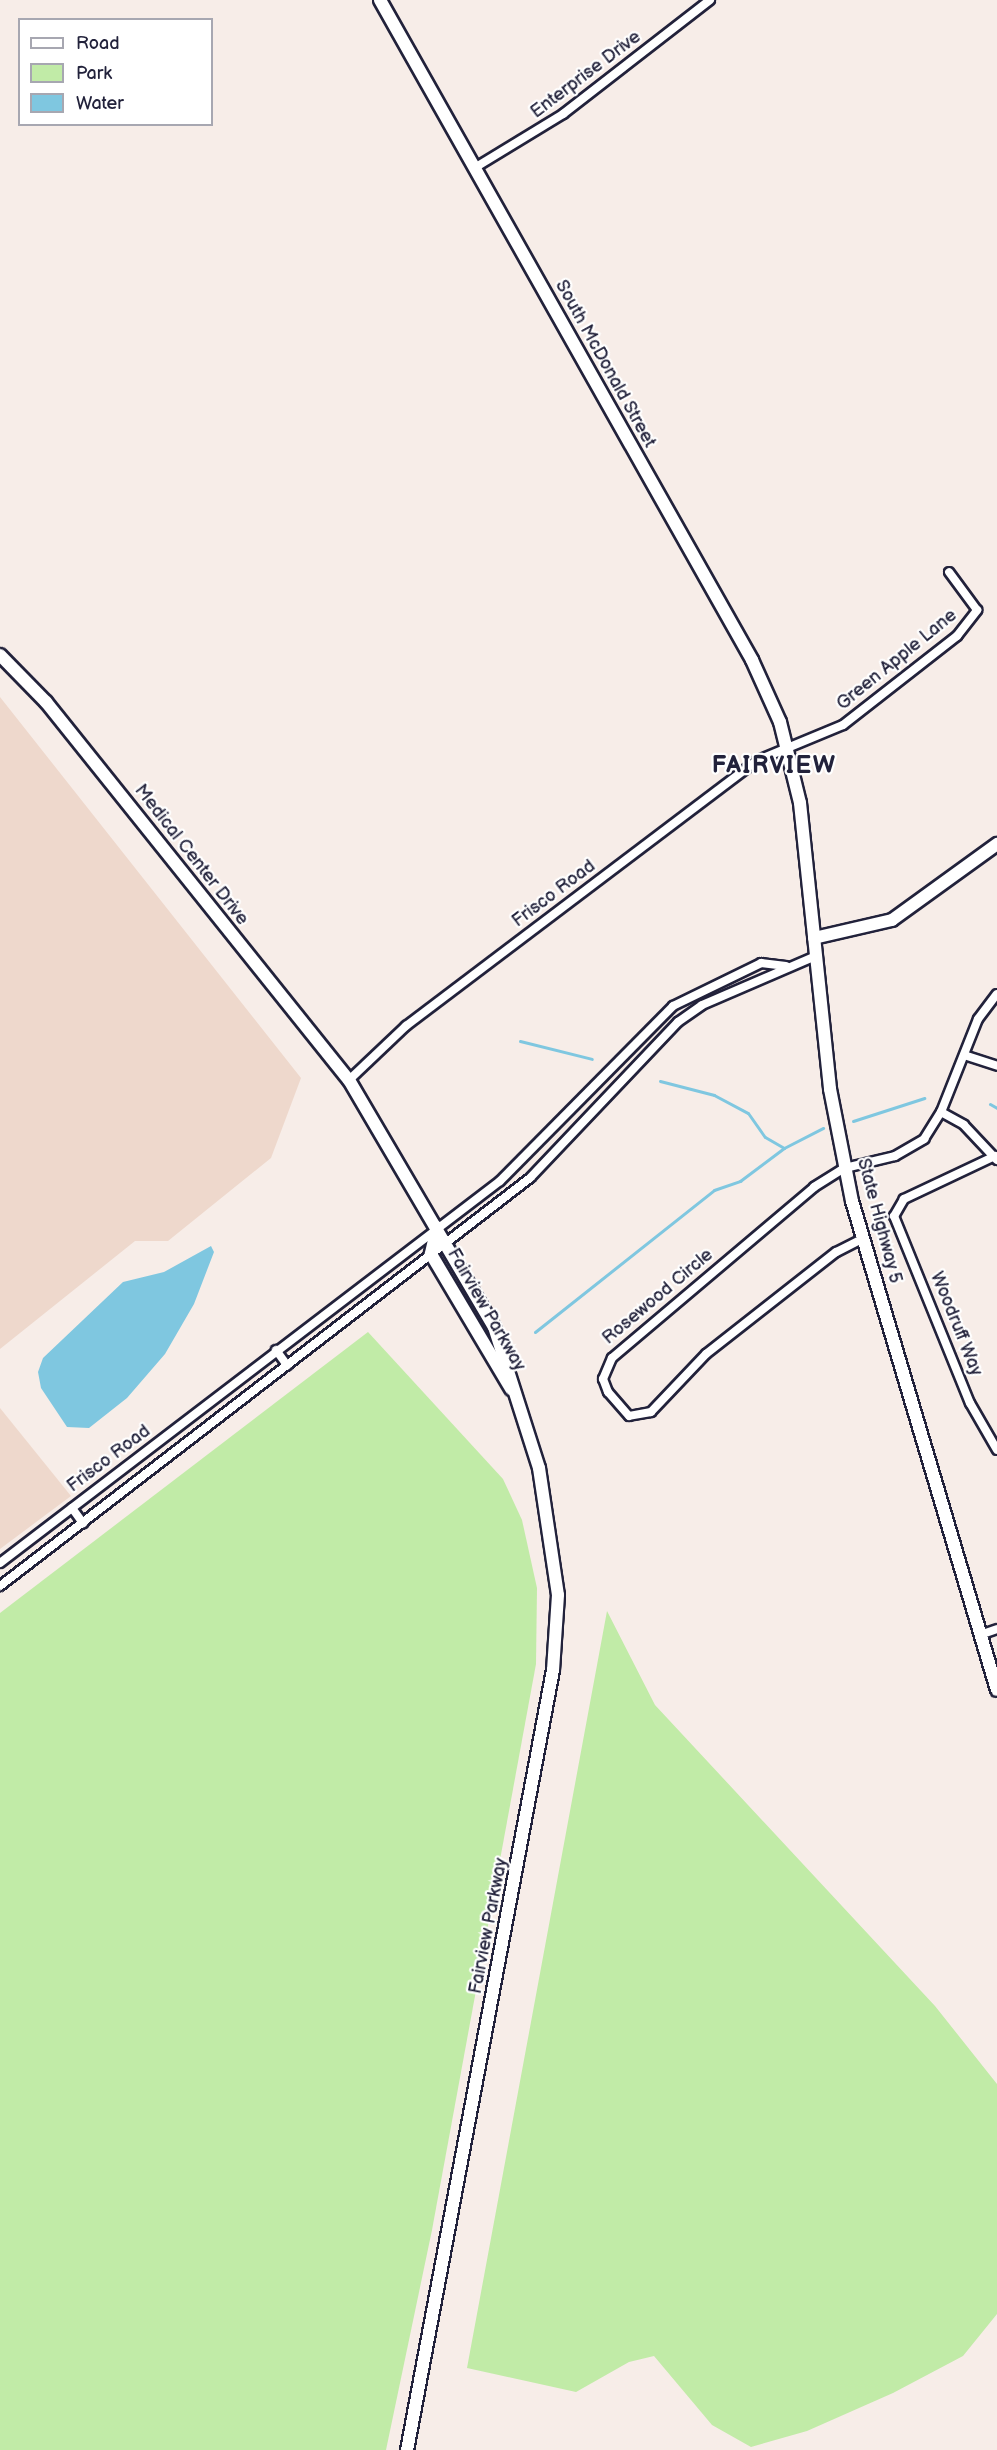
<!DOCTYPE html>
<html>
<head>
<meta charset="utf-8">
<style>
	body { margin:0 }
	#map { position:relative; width:997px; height:2450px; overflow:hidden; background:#f7ede8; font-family:"Balsamiq Sans",sans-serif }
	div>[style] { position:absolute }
	.built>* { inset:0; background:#eed8cc }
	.green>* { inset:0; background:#c1eba7 }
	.water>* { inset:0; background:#7fc7e0 }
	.stream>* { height:3px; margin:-1.5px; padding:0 1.5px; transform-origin:1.5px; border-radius:1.5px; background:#7fc7e0 }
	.roads { filter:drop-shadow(2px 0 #22223b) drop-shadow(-2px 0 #22223b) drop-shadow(0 2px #22223b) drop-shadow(0 -2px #22223b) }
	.street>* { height:8px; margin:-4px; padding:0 4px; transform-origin:4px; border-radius:4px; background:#fff }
	.secondary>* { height:12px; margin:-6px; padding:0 6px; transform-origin:6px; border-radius:6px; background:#fff }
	span { translate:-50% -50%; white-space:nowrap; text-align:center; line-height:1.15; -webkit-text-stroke:4.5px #fff; paint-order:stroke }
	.street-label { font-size:18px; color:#22223b }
	.district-label { font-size:24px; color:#22223b; font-weight:700; letter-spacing:1.5px }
	.legend { position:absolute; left:18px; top:18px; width:195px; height:108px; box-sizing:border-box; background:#fff; border:2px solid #a7a7b1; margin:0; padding:8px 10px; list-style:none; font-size:18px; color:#22223b }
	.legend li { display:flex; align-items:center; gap:12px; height:30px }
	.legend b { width:30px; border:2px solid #a7a7b1 }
</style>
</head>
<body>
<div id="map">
	<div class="built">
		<div style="clip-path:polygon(0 697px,301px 1078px,271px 1158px,168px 1241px,135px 1241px,0 1349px)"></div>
		<div style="clip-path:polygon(0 1408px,71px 1496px,0 1549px)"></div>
	</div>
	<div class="green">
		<div style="clip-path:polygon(368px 1332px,503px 1479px,522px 1520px,537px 1588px,536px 1664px,432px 2230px,386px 2450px,0 2450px,0 1613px)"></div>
		<div style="clip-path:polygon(607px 1611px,655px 1705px,935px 2006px,997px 2084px,997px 2314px,963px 2356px,893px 2393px,807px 2431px,751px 2447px,712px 2425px,654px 2356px,629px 2362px,576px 2392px,467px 2368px)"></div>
	</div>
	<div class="water">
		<div style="clip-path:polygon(211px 1246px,214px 1252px,194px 1304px,165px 1354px,127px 1398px,89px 1428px,67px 1427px,41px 1388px,38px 1372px,43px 1358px,123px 1282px,164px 1272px)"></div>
	</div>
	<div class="stream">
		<div style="left:520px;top:1041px;width:74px;rotate:14deg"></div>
		<div style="left:660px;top:1081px;width:56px;rotate:14.5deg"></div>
		<div style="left:714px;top:1095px;width:38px;rotate:28deg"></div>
		<div style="left:748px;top:1113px;width:29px;rotate:55deg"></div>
		<div style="left:765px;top:1137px;width:22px;rotate:30deg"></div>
		<div style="left:784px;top:1148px;width:44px;rotate:-27.1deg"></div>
		<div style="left:990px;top:1104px;width:8px;rotate:30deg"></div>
		<div style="left:853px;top:1121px;width:75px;rotate:-17.9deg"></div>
		<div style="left:535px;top:1332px;width:228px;rotate:-38.4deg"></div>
		<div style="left:714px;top:1190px;width:28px;rotate:-19deg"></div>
		<div style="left:740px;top:1181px;width:55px;rotate:-36.9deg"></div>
	</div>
	<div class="roads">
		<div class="street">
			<div style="left:476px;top:167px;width:102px;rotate:-31.3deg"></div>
			<div style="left:563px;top:114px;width:186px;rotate:-37.8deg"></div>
			<div style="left:964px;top:1055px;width:35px;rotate:18deg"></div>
			<div style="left:349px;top:1080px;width:79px;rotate:-43.5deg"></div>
			<div style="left:406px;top:1026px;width:439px;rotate:-37.1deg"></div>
			<div style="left:756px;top:761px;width:94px;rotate:-22.5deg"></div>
			<div style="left:843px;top:725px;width:145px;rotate:-38deg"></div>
			<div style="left:957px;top:636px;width:33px;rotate:-52deg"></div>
			<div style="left:977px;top:610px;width:47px;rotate:-126.4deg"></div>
			<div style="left:941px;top:1112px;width:26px;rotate:29deg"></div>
			<div style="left:964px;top:1125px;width:48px;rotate:46.7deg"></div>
			<div style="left:995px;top:1156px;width:101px;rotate:154.7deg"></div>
			<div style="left:904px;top:1199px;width:20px;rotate:120deg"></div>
			<div style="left:894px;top:1216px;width:202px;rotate:67.9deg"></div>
			<div style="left:970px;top:1403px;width:54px;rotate:60.1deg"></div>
			<div style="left:862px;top:1239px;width:29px;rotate:153deg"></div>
			<div style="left:836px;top:1252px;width:165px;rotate:141.9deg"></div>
			<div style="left:706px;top:1354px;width:80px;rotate:133.5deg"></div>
			<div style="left:651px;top:1412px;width:22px;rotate:170deg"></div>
			<div style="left:629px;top:1416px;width:32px;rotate:-131deg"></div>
			<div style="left:608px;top:1392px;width:14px;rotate:-111deg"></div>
			<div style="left:603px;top:1379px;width:23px;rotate:-67deg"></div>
			<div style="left:612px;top:1358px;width:265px;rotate:-40.2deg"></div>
			<div style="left:814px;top:1187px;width:36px;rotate:-32deg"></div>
			<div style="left:845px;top:1168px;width:51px;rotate:-13.5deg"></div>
			<div style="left:895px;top:1156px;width:34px;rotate:-30deg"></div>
			<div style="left:924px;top:1139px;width:32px;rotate:-58deg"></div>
			<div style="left:941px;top:1112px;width:100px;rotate:-68.3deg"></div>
			<div style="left:978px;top:1019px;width:31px;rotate:-53deg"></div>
			<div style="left:276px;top:1350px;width:19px;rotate:54deg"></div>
			<div style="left:72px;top:1508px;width:19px;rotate:54deg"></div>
			<div style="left:0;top:1563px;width:629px;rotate:-37.38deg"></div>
			<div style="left:500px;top:1181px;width:246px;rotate:-45.3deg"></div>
			<div style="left:673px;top:1006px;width:98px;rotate:-26deg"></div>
			<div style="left:761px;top:963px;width:25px;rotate:7deg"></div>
			<div style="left:0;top:1586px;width:669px;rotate:-37.59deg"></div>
			<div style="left:530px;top:1178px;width:215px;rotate:-46.5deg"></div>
			<div style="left:678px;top:1022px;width:29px;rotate:-35deg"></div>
			<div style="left:702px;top:1005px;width:124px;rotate:-23.3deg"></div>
			<div style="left:980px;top:1635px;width:18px;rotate:-19deg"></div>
		</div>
		<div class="secondary">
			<div style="left:380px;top:0;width:758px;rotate:60.59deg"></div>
			<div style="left:752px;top:660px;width:68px;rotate:65.7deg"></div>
			<div style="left:780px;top:722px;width:83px;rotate:76.1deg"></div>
			<div style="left:800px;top:803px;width:288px;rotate:84deg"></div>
			<div style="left:830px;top:1089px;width:114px;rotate:78.9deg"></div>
			<div style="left:852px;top:1201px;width:510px;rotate:73.48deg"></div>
			<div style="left:0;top:655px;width:66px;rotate:45.6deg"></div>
			<div style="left:46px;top:702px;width:484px;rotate:51.3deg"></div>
			<div style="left:349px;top:1080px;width:286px;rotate:59.6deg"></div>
			<div style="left:494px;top:1327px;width:148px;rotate:72.3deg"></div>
			<div style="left:539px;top:1468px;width:128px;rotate:81.5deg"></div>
			<div style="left:558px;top:1595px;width:75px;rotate:93.8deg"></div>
			<div style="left:553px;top:1670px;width:794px;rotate:100.6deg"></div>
			<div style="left:814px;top:938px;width:80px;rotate:-13deg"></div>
			<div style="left:892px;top:920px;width:130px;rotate:-35.9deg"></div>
			<div style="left:437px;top:1227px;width:28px;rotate:103deg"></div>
			<div style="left:431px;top:1254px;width:157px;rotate:59.3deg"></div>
		</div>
	</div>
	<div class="street-label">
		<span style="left:586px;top:75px;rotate:-37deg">Enterprise Drive</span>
		<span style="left:605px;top:364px;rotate:61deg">South McDonald Street</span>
		<span style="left:897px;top:660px;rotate:-39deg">Green Apple Lane</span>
		<span style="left:191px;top:855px;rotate:52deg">Medical Center Drive</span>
		<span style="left:554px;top:894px;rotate:-37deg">Frisco Road</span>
		<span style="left:879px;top:1221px;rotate:75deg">State Highway 5</span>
		<span style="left:658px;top:1297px;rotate:-40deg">Rosewood Circle</span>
		<span style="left:486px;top:1310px;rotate:60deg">Fairview Parkway</span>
		<span style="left:956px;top:1324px;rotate:68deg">Woodruff Way</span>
		<span style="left:109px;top:1459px;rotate:-37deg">Frisco Road</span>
		<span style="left:489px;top:1926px;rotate:-79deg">Fairview Parkway</span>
	</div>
	<div class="district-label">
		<span style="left:774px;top:766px">FAIRVIEW</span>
	</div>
	<ul class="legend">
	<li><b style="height:8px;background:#fff"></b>Road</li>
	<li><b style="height:16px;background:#c1eba7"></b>Park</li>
	<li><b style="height:16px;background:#7fc7e0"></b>Water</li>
	</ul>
</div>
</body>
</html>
